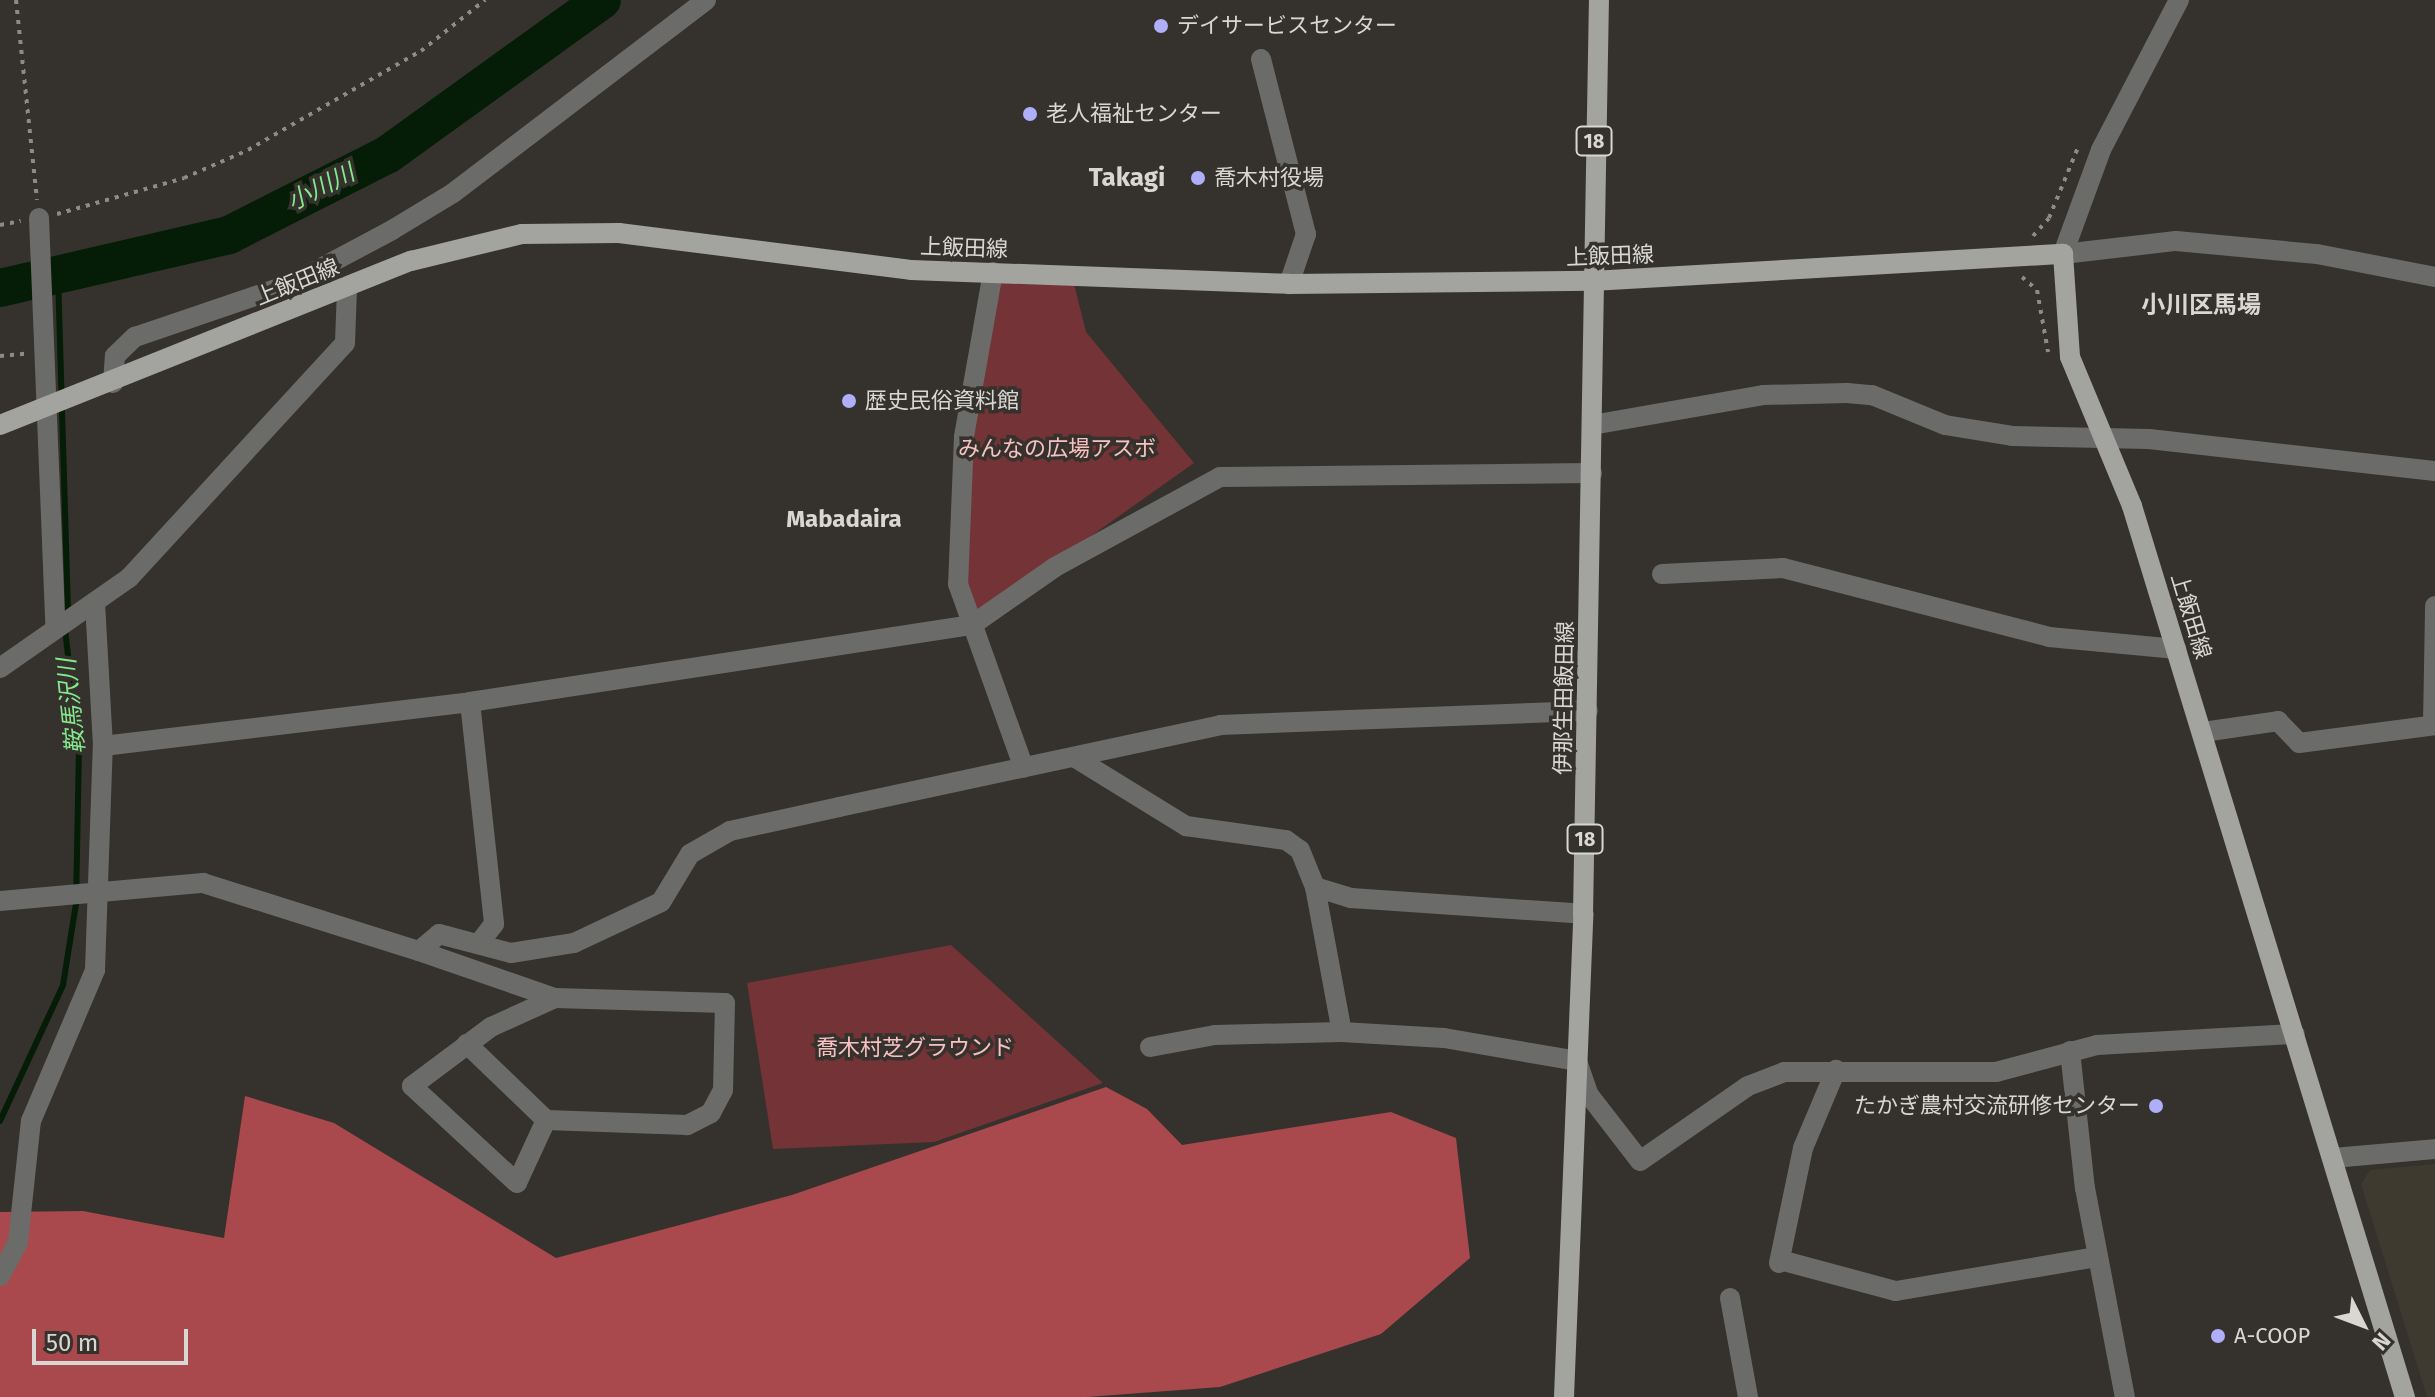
<!DOCTYPE html>
<html>
<head>
<meta charset="utf-8">
<style>
	body { margin:0 }
	#map { position:relative; width:2435px; height:1397px; overflow:hidden; background:#35322d; font-family:"Fira Sans","Noto Sans JP",sans-serif }
	div>[style] { position:absolute }
	.built>* { inset:0; background:#3f3a2f }
	.green>* { inset:0; background:#743336 }
	.forest>* { inset:0; background:#a9484d }
	.stream>* { height:6px; margin:-3px; padding:0 3px; transform-origin:3px; border-radius:3px; background:#051c07 }
	.river>* { height:38px; margin:-19px; padding:0 19px; transform-origin:19px; border-radius:19px; background:#051c07 }
	.path>* { height:4px; margin-top:-2px; transform-origin:0; background:repeating-linear-gradient(90deg,#8d8b87 0 4px,transparent 0 10px) }
	.minor>* { height:20px; margin:-10px; padding:0 10px; transform-origin:10px; border-radius:10px; background:#6b6c69 }
	.major>* { height:20px; margin:-10px; padding:0 10px; transform-origin:10px; border-radius:10px; background:#a3a49f }
	.dots>* { width:22px; height:22px; translate:-50% -50%; box-sizing:border-box; border:4px solid #35322d; border-radius:50% }
	span { translate:-50% -50%; white-space:nowrap; text-align:center; line-height:1.15; -webkit-text-stroke:7px #35322d; paint-order:stroke }
	.shield-label span { padding:2px 6px; background:#35322d; border:2px solid; border-radius:6px; -webkit-text-stroke-width:0 }
	.shield-label { font-size:20px; color:#d9d7d4; font-weight:700 }
	.poi-label { font-size:22px; color:#d9d7d4 }
	.left { translate:0 -50%; text-align:left }
	.right { translate:-100% -50%; text-align:right }
	.street-label { font-size:22px; color:#d9d7d4 }
	.park-label { font-size:22px; color:#f8c1c1 }
	.water-label { font-size:24px; color:#84e88c; font-style:italic }
	.neighbourhood-label { font-size:24px; color:#d9d7d4; font-weight:700 }
	.quarter-label { font-size:26px; color:#d9d7d4; font-weight:700 }
	.north { position:absolute; left:2323px; top:1285px; width:80px; height:80px; -webkit-text-stroke:6px #35322d; paint-order:stroke; rotate:132deg; font-size:22px; font-weight:700; line-height:32px; text-align:center; color:#d9d7d4 }
	.north::after { content:''; display:block; margin:auto; width:28px; height:36px; background:#d9d7d4; clip-path:polygon(50% 0,100% 100%,50% 72%,0 100%) }
	.scale { position:absolute; left:32px; top:1329px; width:156px; height:36px; box-sizing:border-box; border:4px solid #d9d7d4; border-top:0; padding-left:10px; font-size:24px; line-height:28px; white-space:nowrap; color:#d9d7d4; -webkit-text-stroke:6px #35322d; paint-order:stroke }
</style>
</head>
<body>
<div id="map">
	<div class="built">
		<div style="clip-path:polygon(2435px 1164px,2435px 1397px,2427px 1397px,2361px 1184px,2370px 1170px)"></div>
	</div>
	<div class="green">
		<div style="clip-path:polygon(993px 272px,1074px 284px,1086px 332px,1194px 463px,974px 619px,958px 532px)"></div>
		<div style="clip-path:polygon(951px 945px,1103px 1083px,934px 1142px,773px 1149px,747px 983px)"></div>
	</div>
	<div class="forest">
		<div style="clip-path:polygon(1106px 1087px,1147px 1109px,1182px 1145px,1391px 1112px,1456px 1138px,1470px 1258px,1381px 1334px,1220px 1387px,1087px 1397px,0 1397px,0 1212px,83px 1211px,224px 1238px,245px 1096px,334px 1123px,556px 1258px,792px 1195px)"></div>
	</div>
	<div class="stream">
		<div style="left:58px;top:275px;width:339px;rotate:88.3deg"></div>
		<div style="left:0;top:1121px;width:150px;rotate:-65.1deg"></div>
		<div style="left:63px;top:985px;width:82px;rotate:-80.9deg"></div>
		<div style="left:76px;top:904px;width:154px;rotate:-88.9deg"></div>
		<div style="left:79px;top:750px;width:122px;rotate:-96.6deg"></div>
	</div>
	<div class="river">
		<div style="left:0;top:288px;width:235px;rotate:-13deg"></div>
		<div style="left:229px;top:235px;width:177px;rotate:-26.9deg"></div>
		<div style="left:387px;top:155px;width:265px;rotate:-35.8deg"></div>
	</div>
	<div class="path">
		<div style="left:16px;top:0;width:201px;rotate:84deg"></div>
		<div style="left:57px;top:214px;width:132px;rotate:-15.8deg"></div>
		<div style="left:184px;top:178px;width:70px;rotate:-23.6deg"></div>
		<div style="left:248px;top:150px;width:199px;rotate:-29.8deg"></div>
		<div style="left:421px;top:51px;width:82px;rotate:-38.6deg"></div>
		<div style="left:0;top:225px;width:21px;rotate:-11deg"></div>
		<div style="left:2033px;top:236px;width:24px;rotate:-48deg"></div>
		<div style="left:2049px;top:218px;width:79px;rotate:-67.7deg"></div>
		<div style="left:2022px;top:277px;width:20px;rotate:41deg"></div>
		<div style="left:2037px;top:290px;width:63px;rotate:79.9deg"></div>
		<div style="left:0;top:356px;width:25px;rotate:-5deg"></div>
	</div>
	<div class="minor">
		<div style="left:2179px;top:0;width:169px;rotate:117.5deg"></div>
		<div style="left:2101px;top:150px;width:111px;rotate:110.1deg"></div>
		<div style="left:2063px;top:254px;width:114px;rotate:-6.6deg"></div>
		<div style="left:2176px;top:241px;width:142px;rotate:5.3deg"></div>
		<div style="left:2317px;top:254px;width:120px;rotate:11deg"></div>
		<div style="left:1261px;top:59px;width:181px;rotate:75.6deg"></div>
		<div style="left:1306px;top:234px;width:53px;rotate:108.8deg"></div>
		<div style="left:39px;top:218px;width:406px;rotate:87.7deg"></div>
		<div style="left:993px;top:272px;width:168px;rotate:100deg"></div>
		<div style="left:964px;top:437px;width:147px;rotate:92.3deg"></div>
		<div style="left:958px;top:584px;width:195px;rotate:70.3deg"></div>
		<div style="left:113px;top:383px;width:27px;rotate:-86deg"></div>
		<div style="left:115px;top:356px;width:28px;rotate:-44deg"></div>
		<div style="left:135px;top:337px;width:165px;rotate:-18.8deg"></div>
		<div style="left:291px;top:284px;width:115px;rotate:-28.1deg"></div>
		<div style="left:392px;top:230px;width:71px;rotate:-31.2deg"></div>
		<div style="left:453px;top:193px;width:318px;rotate:-37.3deg"></div>
		<div style="left:1592px;top:425px;width:175px;rotate:-9.9deg"></div>
		<div style="left:1764px;top:395px;width:83px;rotate:-1.4deg"></div>
		<div style="left:1847px;top:393px;width:25px;rotate:5deg"></div>
		<div style="left:1872px;top:395px;width:79px;rotate:22.3deg"></div>
		<div style="left:1945px;top:425px;width:68px;rotate:9.3deg"></div>
		<div style="left:2012px;top:436px;width:137px;rotate:1.3deg"></div>
		<div style="left:2149px;top:439px;width:288px;rotate:6.4deg"></div>
		<div style="left:1662px;top:574px;width:121px;rotate:-2.8deg"></div>
		<div style="left:1783px;top:568px;width:275px;rotate:14.5deg"></div>
		<div style="left:2049px;top:637px;width:128px;rotate:5.4deg"></div>
		<div style="left:0;top:668px;width:157px;rotate:-34.9deg"></div>
		<div style="left:129px;top:578px;width:319px;rotate:-47.4deg"></div>
		<div style="left:345px;top:343px;width:55px;rotate:-87.9deg"></div>
		<div style="left:470px;top:702px;width:223px;rotate:83.8deg"></div>
		<div style="left:494px;top:924px;width:24px;rotate:128deg"></div>
		<div style="left:2433px;top:725px;width:119px;rotate:-89deg"></div>
		<div style="left:2203px;top:732px;width:76px;rotate:-8.3deg"></div>
		<div style="left:2278px;top:721px;width:30px;rotate:46deg"></div>
		<div style="left:2299px;top:743px;width:137px;rotate:-7.5deg"></div>
		<div style="left:103px;top:746px;width:370px;rotate:-6.8deg"></div>
		<div style="left:470px;top:702px;width:508px;rotate:-8.72deg"></div>
		<div style="left:972px;top:625px;width:101px;rotate:-34.9deg"></div>
		<div style="left:1055px;top:567px;width:188px;rotate:-28.6deg"></div>
		<div style="left:1220px;top:477px;width:372px;rotate:-0.6deg"></div>
		<div style="left:1074px;top:757px;width:132px;rotate:31.6deg"></div>
		<div style="left:1186px;top:826px;width:101px;rotate:8deg"></div>
		<div style="left:1286px;top:840px;width:17px;rotate:36deg"></div>
		<div style="left:1300px;top:850px;width:40px;rotate:68deg"></div>
		<div style="left:1315px;top:887px;width:147px;rotate:79.5deg"></div>
		<div style="left:1315px;top:887px;width:38px;rotate:17deg"></div>
		<div style="left:1351px;top:898px;width:233px;rotate:3.9deg"></div>
		<div style="left:0;top:901px;width:204px;rotate:-5.1deg"></div>
		<div style="left:203px;top:883px;width:226px;rotate:17.5deg"></div>
		<div style="left:419px;top:951px;width:26px;rotate:-40deg"></div>
		<div style="left:439px;top:934px;width:74px;rotate:14.8deg"></div>
		<div style="left:511px;top:953px;width:64px;rotate:-9deg"></div>
		<div style="left:574px;top:943px;width:96px;rotate:-25.2deg"></div>
		<div style="left:661px;top:902px;width:56px;rotate:-58.9deg"></div>
		<div style="left:690px;top:854px;width:46px;rotate:-29.9deg"></div>
		<div style="left:730px;top:831px;width:112px;rotate:-12.4deg"></div>
		<div style="left:839px;top:807px;width:390px;rotate:-12.1deg"></div>
		<div style="left:1220px;top:725px;width:368px;rotate:-2.2deg"></div>
		<div style="left:419px;top:951px;width:144px;rotate:19.1deg"></div>
		<div style="left:555px;top:998px;width:170px;rotate:1.7deg"></div>
		<div style="left:725px;top:1003px;width:87px;rotate:91.3deg"></div>
		<div style="left:723px;top:1090px;width:26px;rotate:118deg"></div>
		<div style="left:711px;top:1113px;width:27px;rotate:153deg"></div>
		<div style="left:687px;top:1125px;width:141px;rotate:-178deg"></div>
		<div style="left:546px;top:1120px;width:110px;rotate:-136.1deg"></div>
		<div style="left:1150px;top:1047px;width:66px;rotate:-10.5deg"></div>
		<div style="left:1215px;top:1035px;width:127px;rotate:-1.4deg"></div>
		<div style="left:1342px;top:1032px;width:102px;rotate:3.4deg"></div>
		<div style="left:1444px;top:1038px;width:135px;rotate:9.8deg"></div>
		<div style="left:1577px;top:1061px;width:36px;rotate:71deg"></div>
		<div style="left:1589px;top:1095px;width:83px;rotate:52.3deg"></div>
		<div style="left:1640px;top:1161px;width:131px;rotate:-34.8deg"></div>
		<div style="left:1748px;top:1086px;width:39px;rotate:-21deg"></div>
		<div style="left:1784px;top:1072px;width:212px"></div>
		<div style="left:1996px;top:1072px;width:105px;rotate:-15deg"></div>
		<div style="left:2097px;top:1045px;width:198px;rotate:-3.2deg"></div>
		<div style="left:2070px;top:1051px;width:138px;rotate:83.8deg"></div>
		<div style="left:2085px;top:1188px;width:213px;rotate:79.2deg"></div>
		<div style="left:546px;top:1120px;width:69px;rotate:114.7deg"></div>
		<div style="left:517px;top:1183px;width:143px;rotate:-137.3deg"></div>
		<div style="left:412px;top:1086px;width:99px;rotate:-36.8deg"></div>
		<div style="left:491px;top:1027px;width:70px;rotate:-24.4deg"></div>
		<div style="left:2333px;top:1158px;width:102px;rotate:-5deg"></div>
		<div style="left:1780px;top:1260px;width:120px;rotate:15deg"></div>
		<div style="left:1896px;top:1291px;width:204px;rotate:-9.6deg"></div>
		<div style="left:1779px;top:1263px;width:117px;rotate:-78.2deg"></div>
		<div style="left:1803px;top:1148px;width:85px;rotate:-67.1deg"></div>
		<div style="left:0;top:1276px;width:38px;rotate:-62deg"></div>
		<div style="left:18px;top:1242px;width:122px;rotate:-83.9deg"></div>
		<div style="left:31px;top:1121px;width:164px;rotate:-67deg"></div>
		<div style="left:95px;top:970px;width:224px;rotate:-88deg"></div>
		<div style="left:103px;top:746px;width:144px;rotate:-93.2deg"></div>
		<div style="left:1730px;top:1298px;width:101px;rotate:79.7deg"></div>
	</div>
	<div class="major">
		<div style="left:0;top:425px;width:443px;rotate:-21.8deg"></div>
		<div style="left:411px;top:261px;width:114px;rotate:-13.7deg"></div>
		<div style="left:522px;top:234px;width:97px;rotate:-0.6deg"></div>
		<div style="left:619px;top:233px;width:294px;rotate:7.2deg"></div>
		<div style="left:911px;top:270px;width:378px;rotate:2.1deg"></div>
		<div style="left:1289px;top:284px;width:303px;rotate:-0.6deg"></div>
		<div style="left:1592px;top:281px;width:472px;rotate:-3.3deg"></div>
		<div style="left:2063px;top:254px;width:103px;rotate:86.1deg"></div>
		<div style="left:2070px;top:357px;width:161px;rotate:67.4deg"></div>
		<div style="left:2132px;top:506px;width:932px;rotate:72.97deg"></div>
		<div style="left:1564px;top:1397px;width:483px;rotate:-87.7deg"></div>
		<div style="left:1583px;top:914px;width:914px;rotate:-89deg"></div>
	</div>
	<div class="dots">
		<div style="left:1161px;top:26px;background:#afaefa"></div>
		<div style="left:1030px;top:114px;background:#afaefa"></div>
		<div style="left:1198px;top:178px;background:#afaefa"></div>
		<div style="left:849px;top:401px;background:#afaefa"></div>
		<div style="left:2156px;top:1106px;background:#afaefa"></div>
		<div style="left:2218px;top:1336px;background:#afaefa"></div>
	</div>
	<div class="shield-label">
		<span style="left:1594px;top:141px">18</span>
		<span style="left:1585px;top:839px">18</span>
	</div>
	<div class="poi-label">
		<span class="left" style="left:1177px;top:26px">デイサービスセンター</span>
		<span class="left" style="left:1046px;top:114px">老人福祉センター</span>
		<span class="left" style="left:1214px;top:178px">喬木村役場</span>
		<span class="left" style="left:865px;top:401px">歴史民俗資料館</span>
		<span class="right" style="left:2140px;top:1106px">たかぎ農村交流研修センター</span>
		<span class="left" style="left:2234px;top:1336px">A-COOP</span>
	</div>
	<div class="street-label">
		<span style="left:964px;top:248px;rotate:2deg">上飯田線</span>
		<span style="left:1610px;top:256px;rotate:-2deg">上飯田線</span>
		<span style="left:297px;top:282px;rotate:-22deg">上飯田線</span>
		<span style="left:2191px;top:616px;rotate:73deg">上飯田線</span>
		<span style="left:1564px;top:698px;rotate:-89deg">伊那生田飯田線</span>
	</div>
	<div class="park-label">
		<span style="left:1057px;top:449px">みんなの広場アスボ</span>
		<span style="left:915px;top:1048px">喬木村芝グラウンド</span>
	</div>
	<div class="water-label">
		<span style="left:321px;top:188px;rotate:-27deg">小川川</span>
		<span style="left:72px;top:706px;rotate:-96deg">鞍馬沢川</span>
	</div>
	<div class="neighbourhood-label">
		<span style="left:2201px;top:306px">小川区馬場</span>
		<span style="left:844px;top:520px">Mabadaira</span>
	</div>
	<div class="quarter-label">
		<span style="left:1127px;top:178px">Takagi</span>
	</div>
	<div class="north">N</div>
	<div class="scale">50 m</div>
</div>
</body>
</html>
